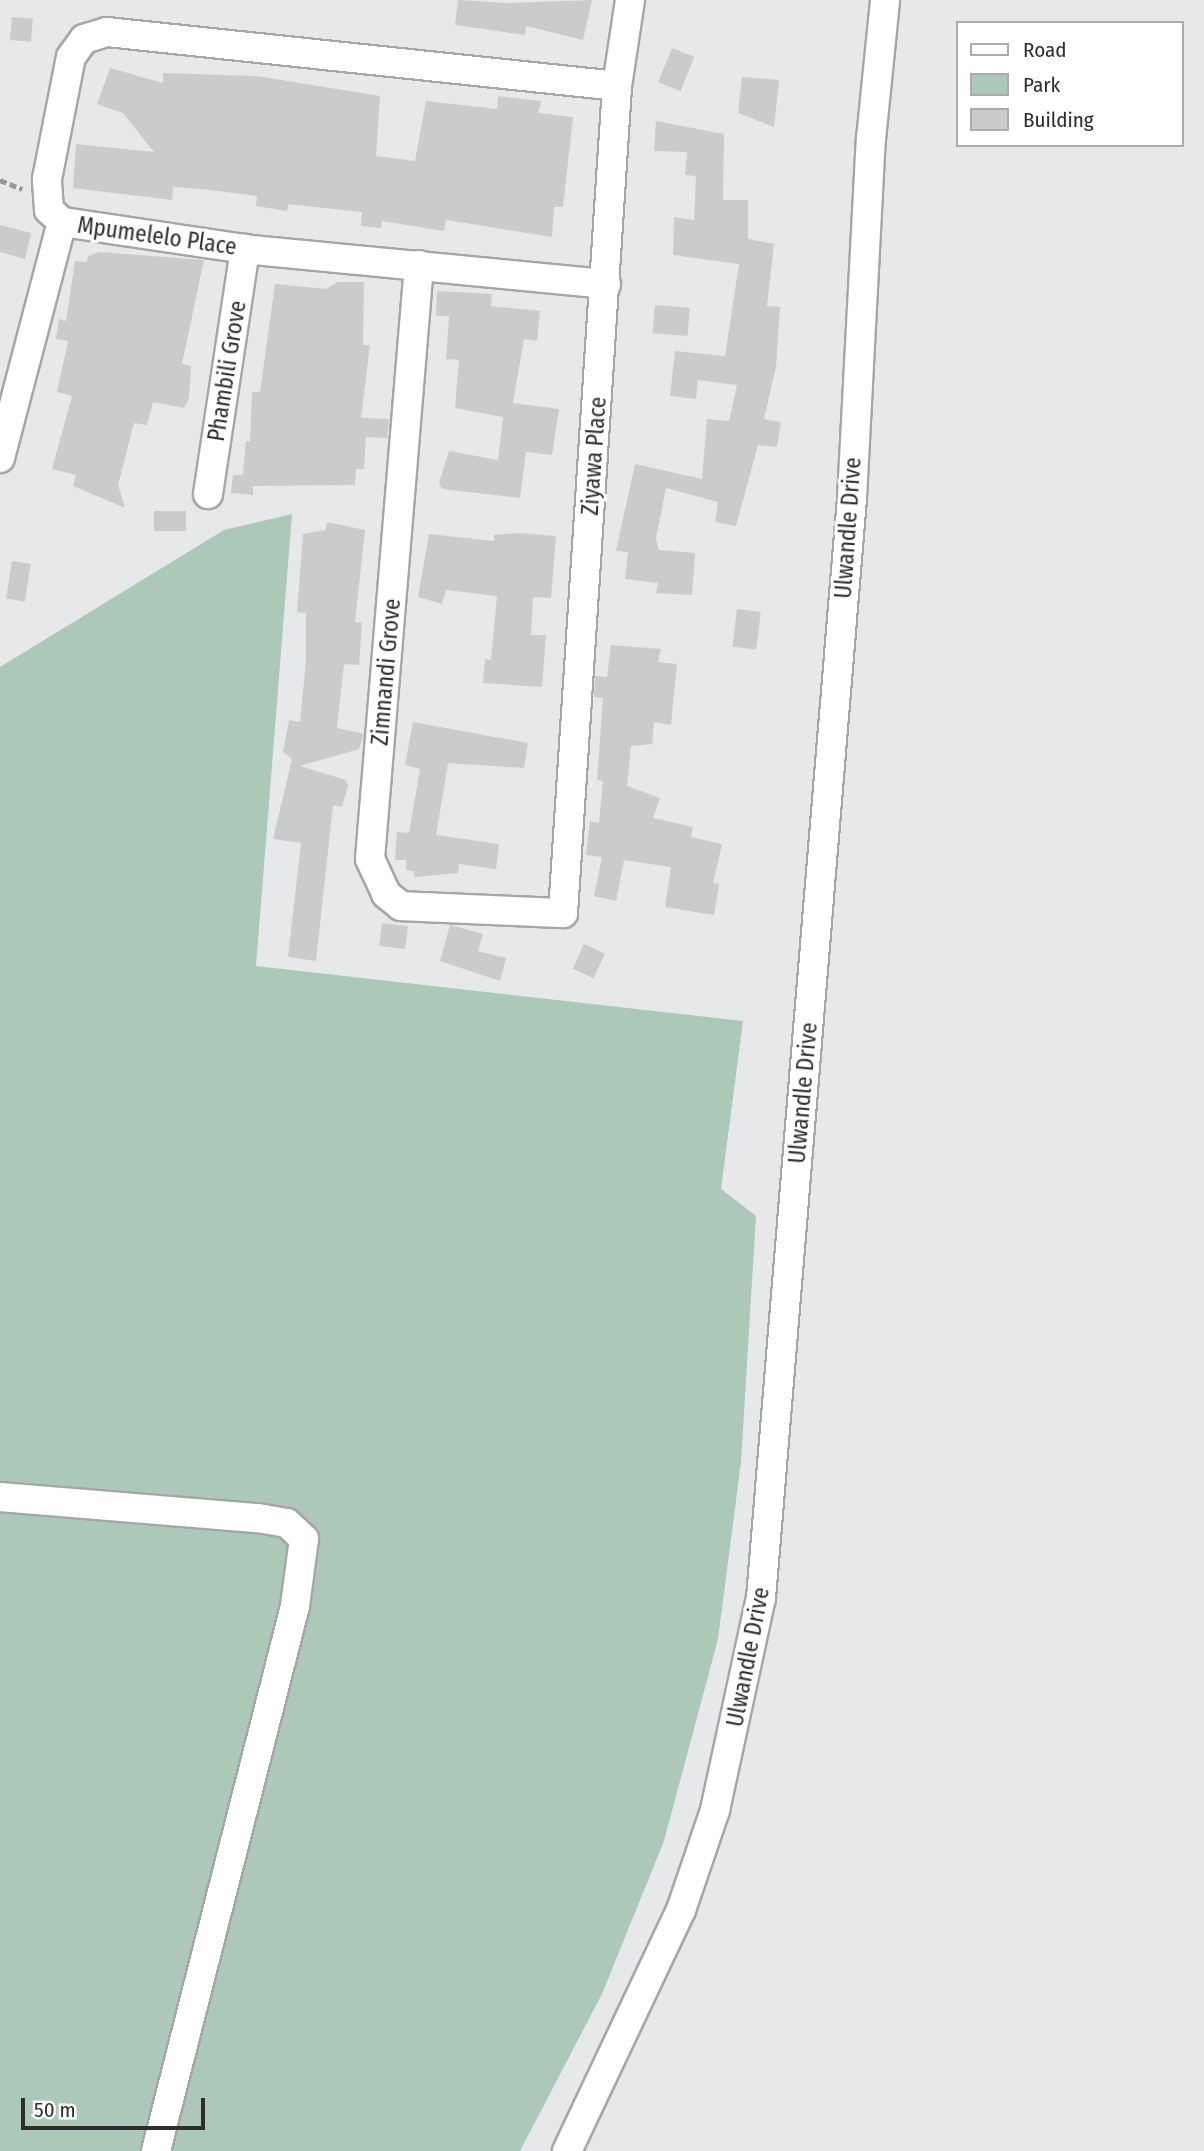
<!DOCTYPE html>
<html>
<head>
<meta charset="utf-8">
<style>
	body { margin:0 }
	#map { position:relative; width:1204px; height:2151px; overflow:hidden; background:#e7e8ea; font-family:"Fira Sans Condensed",sans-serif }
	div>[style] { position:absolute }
	.green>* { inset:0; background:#acc8b8 }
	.building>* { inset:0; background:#cacbcd; transform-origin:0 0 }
	.path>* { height:4.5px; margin-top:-2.25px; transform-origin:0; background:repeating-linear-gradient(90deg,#969798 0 7px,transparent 0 10.5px) }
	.roads { filter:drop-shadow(2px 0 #a5a6a7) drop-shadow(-2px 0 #a5a6a7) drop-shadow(0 2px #a5a6a7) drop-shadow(0 -2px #a5a6a7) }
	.minor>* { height:28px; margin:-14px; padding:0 14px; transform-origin:14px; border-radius:14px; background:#fff }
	span { translate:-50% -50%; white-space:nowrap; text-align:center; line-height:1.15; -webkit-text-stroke:6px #fff; paint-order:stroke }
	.street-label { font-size:23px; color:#2d2e2e }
	.legend { position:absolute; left:956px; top:21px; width:228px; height:126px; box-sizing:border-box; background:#fff; border:2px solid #ababab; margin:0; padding:9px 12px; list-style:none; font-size:21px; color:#2d2e2e }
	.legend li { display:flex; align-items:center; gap:14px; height:35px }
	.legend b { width:35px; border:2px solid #ababab }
	.scale { position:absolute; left:21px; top:2098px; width:184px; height:32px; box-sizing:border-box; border:4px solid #2d2e2e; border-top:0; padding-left:9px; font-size:21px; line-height:24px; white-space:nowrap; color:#2d2e2e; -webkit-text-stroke:5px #fff; paint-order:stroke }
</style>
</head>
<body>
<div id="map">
	<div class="green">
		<div style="clip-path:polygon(292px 514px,256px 966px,743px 1021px,721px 1189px,756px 1216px,741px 1462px,718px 1639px,664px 1841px,602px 1994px,520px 2151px,0 2151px,0 667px,224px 530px)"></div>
	</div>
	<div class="building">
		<div style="clip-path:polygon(458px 0,505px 3px,592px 0,583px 40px,526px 26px,525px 35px,455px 25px)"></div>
		<div style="left:12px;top:17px;width:21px;height:23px;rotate:5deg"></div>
		<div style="left:672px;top:48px;width:24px;height:37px;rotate:22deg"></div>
		<div style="clip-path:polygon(110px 68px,163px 83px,163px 73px,257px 76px,380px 96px,376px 156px,415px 161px,426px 101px,497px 109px,498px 96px,541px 101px,538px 113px,573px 117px,563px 207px,554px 207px,552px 237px,446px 220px,444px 231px,382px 221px,381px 228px,361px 226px,362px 212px,288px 204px,287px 211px,256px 206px,257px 196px,210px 190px,173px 187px,172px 200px,73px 188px,76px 144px,154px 152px,123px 113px,97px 104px)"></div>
		<div style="clip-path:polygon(742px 77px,779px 80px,774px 127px,738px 113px)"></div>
		<div style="clip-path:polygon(656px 121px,724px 134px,723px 200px,748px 200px,748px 239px,774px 244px,767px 306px,780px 307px,776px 367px,764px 419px,781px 422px,777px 447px,758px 445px,736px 526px,715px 522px,718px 502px,666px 488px,656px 539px,659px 550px,695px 553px,692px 595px,656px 593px,658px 583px,625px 579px,628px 552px,616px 551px,635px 464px,702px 479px,707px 419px,729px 421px,737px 385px,698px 380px,696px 399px,670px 396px,675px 351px,725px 356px,739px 264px,673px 255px,674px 217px,694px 220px,696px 176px,685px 175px,687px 152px,654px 151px)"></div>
		<div style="clip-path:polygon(0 225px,31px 233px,25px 259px,0 252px)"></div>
		<div style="clip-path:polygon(99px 252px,204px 260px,182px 364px,191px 366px,189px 398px,184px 408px,153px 402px,147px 425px,134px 423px,118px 485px,125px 508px,73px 486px,76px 475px,52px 469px,72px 396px,57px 392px,68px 341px,56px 339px,59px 319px,66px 321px,75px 261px,87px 262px,88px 256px)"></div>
		<div style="clip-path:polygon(338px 282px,364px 282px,363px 345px,370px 345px,361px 418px,389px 419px,387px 438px,366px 437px,364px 469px,356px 469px,355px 485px,253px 486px,253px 495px,231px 493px,233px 475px,243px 475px,246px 441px,250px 441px,252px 392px,260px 392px,275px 284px,326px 289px)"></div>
		<div style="clip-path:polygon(437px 291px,492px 294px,491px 306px,540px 311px,537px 341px,524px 339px,513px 403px,559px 409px,552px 455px,526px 452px,520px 498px,442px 489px,439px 483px,449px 451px,498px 460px,503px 417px,455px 408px,459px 360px,446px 359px,449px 316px,436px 316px)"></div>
		<div style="left:655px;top:305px;width:35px;height:28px;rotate:5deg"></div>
		<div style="left:154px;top:511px;width:32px;height:20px"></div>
		<div style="clip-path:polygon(327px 522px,365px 530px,355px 622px,362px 623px,359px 665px,344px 664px,337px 728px,364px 734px,359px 749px,300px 766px,346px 780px,348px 786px,342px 807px,333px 805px,316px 961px,288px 957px,301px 843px,273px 839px,292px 759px,283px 752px,289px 720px,300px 722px,306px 661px,306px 613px,297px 612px,303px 534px,326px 530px)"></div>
		<div style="clip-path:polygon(517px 533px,556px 536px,551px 598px,533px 597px,531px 635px,546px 635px,542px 687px,483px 683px,485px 659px,491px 660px,497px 596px,446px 590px,442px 604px,418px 597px,429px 534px,494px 541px,494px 535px)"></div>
		<div style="left:12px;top:561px;width:19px;height:38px;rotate:9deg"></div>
		<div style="left:737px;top:609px;width:24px;height:38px;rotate:7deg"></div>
		<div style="clip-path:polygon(611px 645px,661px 649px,658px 662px,677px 664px,671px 725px,654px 722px,652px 744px,631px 746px,627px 786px,660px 798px,653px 818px,693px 827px,691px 837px,722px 844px,713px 883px,719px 884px,714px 915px,665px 907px,671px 867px,624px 860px,616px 901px,594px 896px,602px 857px,586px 855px,590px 821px,599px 823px,603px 781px,597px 780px,603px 698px,594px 697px,595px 676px,607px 677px)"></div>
		<div style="clip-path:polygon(413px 722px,528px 743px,524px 768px,448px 763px,436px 835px,499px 844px,496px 869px,459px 864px,458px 873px,414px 877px,414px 871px,406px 870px,406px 860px,395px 860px,397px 832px,409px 833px,420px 769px,405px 765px)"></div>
		<div style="left:382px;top:923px;width:26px;height:23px;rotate:7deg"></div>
		<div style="clip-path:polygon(450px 925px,483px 934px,478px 951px,506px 958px,500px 981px,440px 961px)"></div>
		<div style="left:584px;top:944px;width:23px;height:27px;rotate:25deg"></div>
	</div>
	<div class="path">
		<div style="left:0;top:180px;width:24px;rotate:22deg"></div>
	</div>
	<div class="roads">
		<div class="minor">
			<div style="left:419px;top:265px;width:596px;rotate:94.72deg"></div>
			<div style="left:370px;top:859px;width:38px;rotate:65deg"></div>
			<div style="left:386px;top:894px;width:19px;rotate:39deg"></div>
			<div style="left:401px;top:906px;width:162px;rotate:2.5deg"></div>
			<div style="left:563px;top:913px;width:829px;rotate:-86.26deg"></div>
			<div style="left:617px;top:86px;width:87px;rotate:-81.4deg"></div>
			<div style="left:606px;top:284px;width:363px;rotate:-174.5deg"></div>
			<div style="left:245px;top:249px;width:185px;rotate:-171.6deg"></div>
			<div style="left:62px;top:222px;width:18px;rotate:-137deg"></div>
			<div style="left:49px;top:210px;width:31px;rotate:-94deg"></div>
			<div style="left:47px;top:179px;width:124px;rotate:-78.9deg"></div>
			<div style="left:71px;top:57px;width:22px;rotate:-54deg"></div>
			<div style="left:84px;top:39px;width:24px;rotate:-17deg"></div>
			<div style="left:107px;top:32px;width:513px;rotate:6.04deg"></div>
			<div style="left:0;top:458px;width:244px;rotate:-75.3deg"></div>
			<div style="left:208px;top:494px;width:248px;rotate:-81.4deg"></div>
			<div style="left:0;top:1497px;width:259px;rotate:4.7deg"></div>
			<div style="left:258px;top:1518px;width:29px;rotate:10deg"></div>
			<div style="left:287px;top:1523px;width:23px;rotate:43deg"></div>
			<div style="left:304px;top:1539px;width:68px;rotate:97.7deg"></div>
			<div style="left:295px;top:1606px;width:562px;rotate:104.31deg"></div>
			<div style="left:567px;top:2151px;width:267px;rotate:-64.7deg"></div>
			<div style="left:681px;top:1910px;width:106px;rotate:-71.2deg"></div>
			<div style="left:715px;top:1810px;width:217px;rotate:-77.8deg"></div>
			<div style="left:761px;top:1598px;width:1104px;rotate:-85.27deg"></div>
			<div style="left:852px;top:498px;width:360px;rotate:-87deg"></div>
			<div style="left:871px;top:139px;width:140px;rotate:-84.2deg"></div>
		</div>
	</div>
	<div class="street-label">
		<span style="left:157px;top:236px;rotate:8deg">Mpumelelo Place</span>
		<span style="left:227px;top:371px;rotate:-81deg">Phambili Grove</span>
		<span style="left:594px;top:456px;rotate:-86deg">Ziyawa Place</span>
		<span style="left:848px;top:528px;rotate:-86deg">Ulwandle Drive</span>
		<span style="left:386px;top:672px;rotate:-85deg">Zimnandi Grove</span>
		<span style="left:803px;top:1093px;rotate:-85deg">Ulwandle Drive</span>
		<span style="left:748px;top:1657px;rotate:-79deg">Ulwandle Drive</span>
	</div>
	<ul class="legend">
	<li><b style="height:9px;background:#fff"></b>Road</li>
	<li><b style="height:19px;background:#acc8b8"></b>Park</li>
	<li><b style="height:19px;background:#cacbcd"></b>Building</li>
	</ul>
	<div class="scale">50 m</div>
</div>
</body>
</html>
